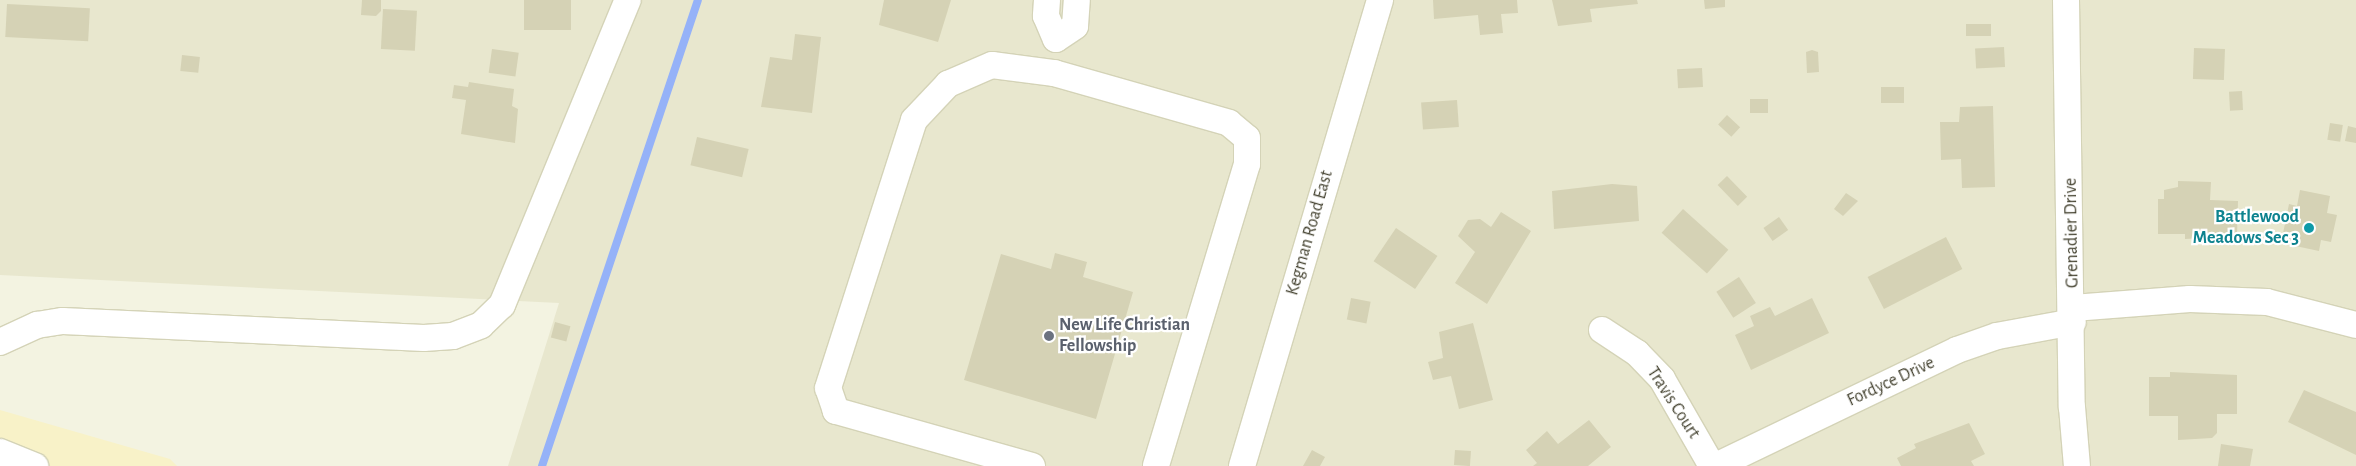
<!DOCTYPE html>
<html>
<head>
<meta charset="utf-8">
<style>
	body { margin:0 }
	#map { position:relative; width:2356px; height:466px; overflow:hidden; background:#f3f3e1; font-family:"Alegreya Sans",sans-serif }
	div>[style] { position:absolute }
	.residential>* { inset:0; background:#e8e7ce }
	.commercial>* { inset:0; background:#f8f2c8 }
	.stream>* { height:8px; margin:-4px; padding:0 4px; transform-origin:4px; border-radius:4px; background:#95b2f8 }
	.building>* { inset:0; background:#d5d2b5; transform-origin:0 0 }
	.roads { filter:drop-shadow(1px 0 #d4d3b7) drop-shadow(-1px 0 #d4d3b7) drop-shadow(0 1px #d4d3b7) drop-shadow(0 -1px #d4d3b7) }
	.minor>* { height:26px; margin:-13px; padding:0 13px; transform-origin:13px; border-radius:13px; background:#fff }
	.dots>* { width:14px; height:14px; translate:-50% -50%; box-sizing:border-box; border:2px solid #fff; border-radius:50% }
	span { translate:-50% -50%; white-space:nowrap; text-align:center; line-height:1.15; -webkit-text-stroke:4.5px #fff; paint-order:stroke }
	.culture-label { font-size:18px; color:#0d838f; font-weight:700 }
	.right { translate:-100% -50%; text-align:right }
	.street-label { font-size:18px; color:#454331 }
	.worship-label { font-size:18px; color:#5b616d; font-weight:700 }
	.left { translate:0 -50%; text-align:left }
</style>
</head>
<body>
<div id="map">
	<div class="residential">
		<div style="clip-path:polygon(0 0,2356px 0,2356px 466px,508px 466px,559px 303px,0 275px)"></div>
	</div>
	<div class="commercial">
		<div style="clip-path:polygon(0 410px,170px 459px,177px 466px,0 466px)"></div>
	</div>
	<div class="stream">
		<div style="left:542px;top:466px;width:491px;rotate:-71.5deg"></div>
	</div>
	<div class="building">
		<div style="clip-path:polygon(362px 0,381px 0,381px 11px,376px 16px,361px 15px)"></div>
		<div style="left:524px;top:0;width:47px;height:30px"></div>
		<div style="clip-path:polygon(884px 0,951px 0,938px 42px,879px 25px)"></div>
		<div style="clip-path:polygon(1433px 0,1517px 0,1518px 13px,1501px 14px,1503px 33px,1480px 35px,1478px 15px,1434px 19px)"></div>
		<div style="clip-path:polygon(1552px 0,1637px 0,1638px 4px,1590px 9px,1592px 22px,1558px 26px)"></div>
		<div style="clip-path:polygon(1704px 0,1725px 0,1725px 7px,1705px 9px)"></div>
		<div style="left:7px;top:4px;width:83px;height:33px;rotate:3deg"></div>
		<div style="left:383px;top:9px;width:34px;height:40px;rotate:3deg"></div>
		<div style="left:1991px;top:24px;width:12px;height:25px;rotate:90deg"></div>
		<div style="clip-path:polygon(795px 34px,821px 37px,812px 113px,761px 107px,770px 57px,792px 60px)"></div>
		<div style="left:2004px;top:47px;width:20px;height:29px;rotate:87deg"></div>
		<div style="left:2194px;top:48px;width:31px;height:31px;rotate:2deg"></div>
		<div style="left:492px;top:49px;width:27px;height:24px;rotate:8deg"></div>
		<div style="clip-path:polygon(1812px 50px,1818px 52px,1819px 72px,1807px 73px,1806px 52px)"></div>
		<div style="left:182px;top:55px;width:18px;height:16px;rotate:6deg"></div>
		<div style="left:1702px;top:68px;width:19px;height:25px;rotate:87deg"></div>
		<div style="clip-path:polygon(469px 82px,514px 89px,512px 106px,518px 109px,515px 143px,461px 134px,466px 100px,452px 98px,454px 85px,468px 87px)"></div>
		<div style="left:1881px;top:87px;width:23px;height:16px"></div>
		<div style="left:2242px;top:91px;width:19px;height:13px;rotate:87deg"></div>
		<div style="left:1768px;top:99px;width:14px;height:18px;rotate:90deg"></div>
		<div style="left:1457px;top:100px;width:27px;height:36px;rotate:86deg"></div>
		<div style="clip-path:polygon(1993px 106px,1995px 187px,1962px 188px,1961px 159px,1941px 160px,1940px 122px,1959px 122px,1960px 107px)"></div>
		<div style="left:1727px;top:115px;width:18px;height:13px;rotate:43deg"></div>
		<div style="left:2330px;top:123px;width:13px;height:17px;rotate:9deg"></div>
		<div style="clip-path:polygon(2348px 126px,2356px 128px,2356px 143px,2345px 141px)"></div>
		<div style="left:697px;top:137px;width:53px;height:29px;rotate:13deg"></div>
		<div style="left:1727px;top:176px;width:29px;height:13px;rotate:46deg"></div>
		<div style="clip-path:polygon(2178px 181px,2211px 182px,2210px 200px,2238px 201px,2237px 236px,2185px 239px,2185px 234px,2158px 234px,2158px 199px,2164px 199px,2164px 190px,2178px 187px)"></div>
		<div style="clip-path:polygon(1612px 184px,1637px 186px,1639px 221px,1554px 229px,1552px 191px)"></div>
		<div style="clip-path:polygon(2300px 190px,2330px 196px,2327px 213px,2337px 215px,2331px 242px,2321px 240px,2319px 251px,2281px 243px,2289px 204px,2297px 206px)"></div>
		<div style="clip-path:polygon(1846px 193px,1858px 201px,1843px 216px,1834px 209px)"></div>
		<div style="left:1683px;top:209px;width:61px;height:32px;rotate:42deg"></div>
		<div style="clip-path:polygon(1501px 212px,1531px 231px,1487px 304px,1455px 283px,1475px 252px,1458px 236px,1468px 220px,1480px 219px,1491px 227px)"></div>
		<div style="left:1779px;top:217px;width:16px;height:19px;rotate:55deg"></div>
		<div style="left:1396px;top:228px;width:50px;height:40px;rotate:34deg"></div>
		<div style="left:1946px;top:237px;width:36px;height:88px;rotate:63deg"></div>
		<div style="clip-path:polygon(1055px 253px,1087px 262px,1083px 277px,1133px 292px,1096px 419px,964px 380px,1001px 254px,1051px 269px)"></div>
		<div style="left:1739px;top:277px;width:31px;height:27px;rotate:57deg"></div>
		<div style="left:1351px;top:298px;width:20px;height:22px;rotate:11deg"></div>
		<div style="clip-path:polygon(1812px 298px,1829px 333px,1751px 370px,1735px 335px,1754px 326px,1750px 316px,1770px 307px,1775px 316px)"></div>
		<div style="left:555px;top:322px;width:16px;height:16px;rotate:15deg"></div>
		<div style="clip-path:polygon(1473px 323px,1493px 400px,1459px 409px,1451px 376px,1433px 380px,1428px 362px,1443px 358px,1439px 332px)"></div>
		<div style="clip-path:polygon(2170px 372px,2237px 375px,2237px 414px,2217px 414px,2217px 433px,2212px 438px,2178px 440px,2178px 416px,2149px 416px,2149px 377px,2170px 377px)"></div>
		<div style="clip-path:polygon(2304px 390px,2356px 412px,2356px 455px,2288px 422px)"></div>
		<div style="clip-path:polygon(1589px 420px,1611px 447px,1588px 466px,1533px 466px,1537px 463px,1526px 450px,1547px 431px,1558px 444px)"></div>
		<div style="clip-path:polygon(1969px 423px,1985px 454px,1971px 461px,1974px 466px,1901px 466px,1897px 458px,1916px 448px,1914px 444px)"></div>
		<div style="clip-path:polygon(2221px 444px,2253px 449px,2250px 466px,2218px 466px)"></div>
		<div style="clip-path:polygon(1312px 450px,1325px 457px,1320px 466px,1303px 466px)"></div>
		<div style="left:1455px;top:450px;width:16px;height:15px;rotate:4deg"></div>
	</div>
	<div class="roads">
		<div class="minor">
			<div style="left:1047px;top:0;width:16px;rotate:94deg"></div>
			<div style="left:1046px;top:16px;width:25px;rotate:67deg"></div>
			<div style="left:1056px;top:39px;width:23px;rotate:-34deg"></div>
			<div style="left:1075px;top:26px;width:26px;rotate:-86deg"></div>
			<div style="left:2066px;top:0;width:407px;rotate:89.2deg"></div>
			<div style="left:2072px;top:407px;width:59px;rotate:85.2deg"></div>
			<div style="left:2073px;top:308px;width:117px;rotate:-4.4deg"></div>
			<div style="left:2190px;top:299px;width:77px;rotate:2.2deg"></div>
			<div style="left:2267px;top:302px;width:92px;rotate:14.5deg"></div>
			<div style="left:1602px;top:330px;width:42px;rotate:33.3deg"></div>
			<div style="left:1637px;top:353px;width:36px;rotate:46deg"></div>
			<div style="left:1662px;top:379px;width:100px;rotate:60.1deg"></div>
			<div style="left:0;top:342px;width:41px;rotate:-24.7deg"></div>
			<div style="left:37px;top:325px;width:26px;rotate:-9deg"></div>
			<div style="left:63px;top:321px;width:361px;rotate:2.7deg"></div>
			<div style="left:424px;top:338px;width:29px;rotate:-4deg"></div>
			<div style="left:453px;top:336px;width:30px;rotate:-21deg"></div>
			<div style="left:481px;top:325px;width:29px;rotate:-44deg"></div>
			<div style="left:502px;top:305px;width:330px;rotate:-67.6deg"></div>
			<div style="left:0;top:452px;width:38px;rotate:22deg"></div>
			<div style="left:1032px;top:466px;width:204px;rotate:-164.3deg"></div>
			<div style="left:836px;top:411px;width:24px;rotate:-109deg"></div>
			<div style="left:828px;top:388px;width:281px;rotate:-72.2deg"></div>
			<div style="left:914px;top:120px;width:50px;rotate:-46.6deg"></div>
			<div style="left:948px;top:84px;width:48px;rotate:-23.4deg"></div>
			<div style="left:992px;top:65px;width:63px;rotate:7.4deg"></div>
			<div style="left:1054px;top:73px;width:182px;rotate:15.9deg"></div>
			<div style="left:1229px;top:123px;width:23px;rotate:40deg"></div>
			<div style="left:1247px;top:138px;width:26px;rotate:90deg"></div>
			<div style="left:1247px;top:164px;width:315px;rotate:106.8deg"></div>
			<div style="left:1242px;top:466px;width:486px;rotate:-73.5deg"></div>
			<div style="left:1716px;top:466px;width:267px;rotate:-25.7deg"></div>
			<div style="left:1957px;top:350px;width:42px;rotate:-19.3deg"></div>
			<div style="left:1997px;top:336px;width:77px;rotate:-10.4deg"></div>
		</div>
	</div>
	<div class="dots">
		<div style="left:2309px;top:228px;background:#0f9aa8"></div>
		<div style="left:1049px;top:336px;background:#6b7280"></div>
	</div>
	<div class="culture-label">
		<span class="right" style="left:2299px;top:228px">Battlewood<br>Meadows Sec 3</span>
	</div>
	<div class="street-label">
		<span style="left:1310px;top:233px;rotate:-74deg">Kegman Road East</span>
		<span style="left:2072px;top:233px;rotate:-91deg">Grenadier Drive</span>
		<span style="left:1891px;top:382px;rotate:-25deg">Fordyce Drive</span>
		<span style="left:1673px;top:403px;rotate:57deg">Travis Court</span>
	</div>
	<div class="worship-label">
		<span class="left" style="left:1059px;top:336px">New Life Christian<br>Fellowship</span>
	</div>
</div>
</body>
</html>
